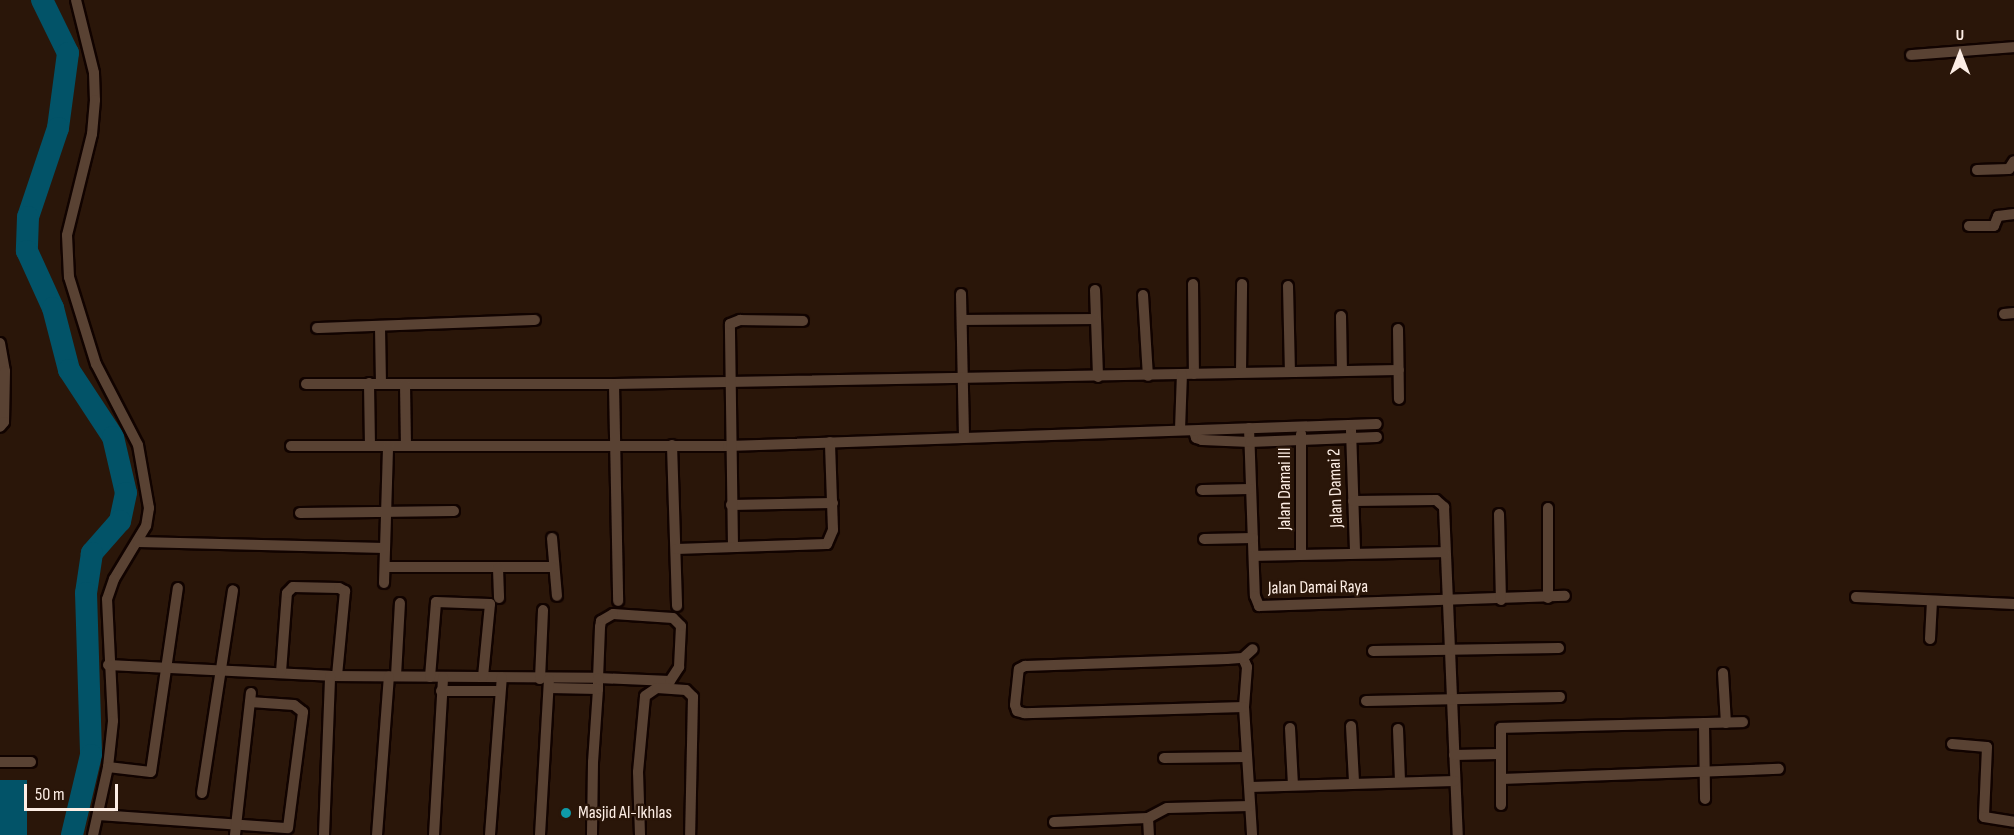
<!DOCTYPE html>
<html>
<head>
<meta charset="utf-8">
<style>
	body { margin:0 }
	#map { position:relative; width:2014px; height:835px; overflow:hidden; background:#2a1609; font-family:"Sofia Sans Condensed",sans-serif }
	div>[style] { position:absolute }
	.water>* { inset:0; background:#025368; transform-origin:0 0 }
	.river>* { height:22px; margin:-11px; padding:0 11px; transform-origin:11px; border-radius:11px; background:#025368 }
	.roads { filter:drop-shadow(2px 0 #110300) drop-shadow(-2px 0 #110300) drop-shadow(0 2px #110300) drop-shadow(0 -2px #110300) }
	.minor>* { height:10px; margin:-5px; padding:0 5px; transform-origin:5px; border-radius:5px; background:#594233 }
	.dots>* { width:16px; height:16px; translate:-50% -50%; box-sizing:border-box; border:3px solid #2a1609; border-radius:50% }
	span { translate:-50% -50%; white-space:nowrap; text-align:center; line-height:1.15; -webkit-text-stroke:5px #2a1609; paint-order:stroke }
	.street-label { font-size:18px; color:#fdeee5 }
	.poi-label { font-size:18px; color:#fdeee5 }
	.left { translate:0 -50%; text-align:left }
	.north { position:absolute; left:1930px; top:24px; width:60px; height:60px; -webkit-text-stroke:4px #2a1609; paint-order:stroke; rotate:0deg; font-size:16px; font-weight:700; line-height:24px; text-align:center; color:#fdeee5 }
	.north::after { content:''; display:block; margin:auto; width:21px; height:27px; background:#fdeee5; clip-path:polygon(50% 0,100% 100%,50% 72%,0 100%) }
	.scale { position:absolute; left:24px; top:784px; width:94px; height:27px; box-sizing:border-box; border:3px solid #fdeee5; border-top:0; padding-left:8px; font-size:18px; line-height:21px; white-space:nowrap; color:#fdeee5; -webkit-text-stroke:4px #2a1609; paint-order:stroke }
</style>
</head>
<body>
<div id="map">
	<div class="water">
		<div style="left:0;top:780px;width:27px;height:55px"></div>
	</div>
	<div class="river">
		<div style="left:42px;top:0;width:59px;rotate:63.9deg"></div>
		<div style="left:68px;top:53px;width:76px;rotate:97.6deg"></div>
		<div style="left:58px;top:128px;width:94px;rotate:108.6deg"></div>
		<div style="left:28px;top:217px;width:34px;rotate:92deg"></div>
		<div style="left:27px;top:251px;width:63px;rotate:65.5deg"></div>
		<div style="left:53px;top:308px;width:64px;rotate:75.5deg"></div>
		<div style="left:69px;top:370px;width:80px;rotate:56.7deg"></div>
		<div style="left:113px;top:437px;width:57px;rotate:76.9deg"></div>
		<div style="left:126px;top:493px;width:29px;rotate:102deg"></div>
		<div style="left:120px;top:521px;width:43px;rotate:131.2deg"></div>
		<div style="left:92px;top:553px;width:40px;rotate:98.5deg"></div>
		<div style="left:86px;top:593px;width:162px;rotate:88.2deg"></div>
		<div style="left:91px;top:755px;width:82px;rotate:103.4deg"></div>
	</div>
	<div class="roads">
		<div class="minor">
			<div style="left:76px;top:0;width:75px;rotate:76.1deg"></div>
			<div style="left:94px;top:73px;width:27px;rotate:88deg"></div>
			<div style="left:95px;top:100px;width:34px;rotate:95deg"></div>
			<div style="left:92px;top:134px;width:104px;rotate:103.9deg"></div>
			<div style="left:67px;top:235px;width:42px;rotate:87.3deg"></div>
			<div style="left:69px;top:277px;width:91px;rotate:72.8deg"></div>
			<div style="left:96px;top:364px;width:91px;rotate:62.6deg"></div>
			<div style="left:138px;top:445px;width:64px;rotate:80.1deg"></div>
			<div style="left:149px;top:508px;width:18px;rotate:99deg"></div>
			<div style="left:146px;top:526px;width:62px;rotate:121.1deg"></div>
			<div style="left:114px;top:579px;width:21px;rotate:109deg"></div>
			<div style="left:107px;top:599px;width:122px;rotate:87.2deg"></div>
			<div style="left:113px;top:721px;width:46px;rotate:96.2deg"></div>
			<div style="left:108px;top:767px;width:70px;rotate:102.4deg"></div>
			<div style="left:1911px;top:55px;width:103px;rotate:-4.4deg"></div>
			<div style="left:1977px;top:170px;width:32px;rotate:-2deg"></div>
			<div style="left:2009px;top:169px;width:9px;rotate:-58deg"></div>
			<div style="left:1969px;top:226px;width:25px"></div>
			<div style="left:1994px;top:226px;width:11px;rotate:-68deg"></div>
			<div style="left:1998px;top:216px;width:16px;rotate:-7deg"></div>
			<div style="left:1193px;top:284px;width:90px;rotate:89.4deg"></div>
			<div style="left:1288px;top:286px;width:86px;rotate:88.7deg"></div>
			<div style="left:1095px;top:290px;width:87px;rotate:88deg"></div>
			<div style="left:961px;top:294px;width:143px;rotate:88.8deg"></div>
			<div style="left:1143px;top:295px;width:81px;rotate:86.5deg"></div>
			<div style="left:2004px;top:314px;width:10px;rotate:-6deg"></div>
			<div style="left:1341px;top:316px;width:55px;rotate:89deg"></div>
			<div style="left:962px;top:320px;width:133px;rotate:-0.4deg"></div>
			<div style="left:380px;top:327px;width:56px;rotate:89deg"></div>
			<div style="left:317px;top:328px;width:218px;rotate:-2.1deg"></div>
			<div style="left:1398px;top:329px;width:70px;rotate:89.2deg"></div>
			<div style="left:0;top:343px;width:28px;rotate:80deg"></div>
			<div style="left:5px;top:371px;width:51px;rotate:91.1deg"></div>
			<div style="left:4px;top:422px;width:6px;rotate:129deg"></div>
			<div style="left:1241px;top:372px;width:88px;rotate:-89.3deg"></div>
			<div style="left:369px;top:383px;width:63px;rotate:89.1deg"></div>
			<div style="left:306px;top:384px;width:308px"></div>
			<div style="left:614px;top:384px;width:785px;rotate:-1.02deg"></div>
			<div style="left:405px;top:384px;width:61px;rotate:89.1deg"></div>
			<div style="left:614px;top:384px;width:217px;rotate:88.9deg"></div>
			<div style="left:1249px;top:428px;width:168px;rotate:88deg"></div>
			<div style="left:1255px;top:596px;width:11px;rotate:68deg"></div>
			<div style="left:1259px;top:606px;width:306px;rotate:-1.9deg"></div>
			<div style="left:1180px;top:430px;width:56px;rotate:-88deg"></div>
			<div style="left:1351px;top:430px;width:121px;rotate:88.1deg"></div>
			<div style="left:1194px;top:431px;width:7px;rotate:74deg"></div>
			<div style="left:1196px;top:438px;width:6px;rotate:18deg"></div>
			<div style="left:1202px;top:440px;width:48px;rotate:2.4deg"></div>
			<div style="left:1250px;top:442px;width:127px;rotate:-2.3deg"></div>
			<div style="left:1301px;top:434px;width:119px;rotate:90deg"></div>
			<div style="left:672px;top:445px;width:161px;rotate:88.2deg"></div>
			<div style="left:291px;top:446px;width:437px"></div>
			<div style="left:728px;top:446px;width:649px;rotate:-1.94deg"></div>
			<div style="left:1202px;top:490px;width:48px;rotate:-1.2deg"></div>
			<div style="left:1353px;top:501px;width:83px;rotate:-0.7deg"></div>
			<div style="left:1436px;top:500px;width:11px;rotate:41deg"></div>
			<div style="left:1444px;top:507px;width:328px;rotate:87.6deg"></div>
			<div style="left:731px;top:505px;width:102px;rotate:-1.1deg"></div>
			<div style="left:1548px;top:508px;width:90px;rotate:90deg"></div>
			<div style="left:300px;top:513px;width:154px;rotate:-0.7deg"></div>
			<div style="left:1499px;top:514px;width:86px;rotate:88.7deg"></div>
			<div style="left:552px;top:538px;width:58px;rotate:85.1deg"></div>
			<div style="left:1204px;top:539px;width:49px;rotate:-1.2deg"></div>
			<div style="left:138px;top:542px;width:247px;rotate:1.4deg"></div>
			<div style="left:733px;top:547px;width:223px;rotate:-90.8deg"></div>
			<div style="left:730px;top:324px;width:11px;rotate:-22deg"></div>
			<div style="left:740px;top:320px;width:63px;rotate:0.9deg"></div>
			<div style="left:676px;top:549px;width:151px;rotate:-1.9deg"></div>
			<div style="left:827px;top:544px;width:15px;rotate:-67deg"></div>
			<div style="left:833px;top:530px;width:88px;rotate:-92deg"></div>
			<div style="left:1254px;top:556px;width:191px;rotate:-1.2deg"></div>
			<div style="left:385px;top:567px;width:168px"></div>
			<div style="left:498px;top:568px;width:30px;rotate:88deg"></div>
			<div style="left:384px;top:583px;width:137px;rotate:-88.3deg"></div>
			<div style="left:1856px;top:597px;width:158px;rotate:2.5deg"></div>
			<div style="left:1930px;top:639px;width:38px;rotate:-87deg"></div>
			<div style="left:1373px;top:651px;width:186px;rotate:-0.9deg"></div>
			<div style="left:1243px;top:658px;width:10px;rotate:66deg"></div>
			<div style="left:1247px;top:667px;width:40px;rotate:94.3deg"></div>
			<div style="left:1244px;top:707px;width:128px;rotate:86.4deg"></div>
			<div style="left:108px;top:665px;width:222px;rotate:2.8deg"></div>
			<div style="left:330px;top:676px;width:268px;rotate:0.4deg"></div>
			<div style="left:598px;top:678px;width:72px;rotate:2.4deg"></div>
			<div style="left:670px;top:681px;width:17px;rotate:-57deg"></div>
			<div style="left:679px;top:667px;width:41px;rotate:-87.2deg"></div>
			<div style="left:681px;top:626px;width:11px;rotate:-135deg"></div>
			<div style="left:673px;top:618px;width:60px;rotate:-176.2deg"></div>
			<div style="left:613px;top:614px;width:14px;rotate:150deg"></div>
			<div style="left:601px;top:621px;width:6px;rotate:99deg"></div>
			<div style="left:600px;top:627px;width:51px;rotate:92.2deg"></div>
			<div style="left:598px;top:678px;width:11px;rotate:90deg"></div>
			<div style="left:598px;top:689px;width:73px;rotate:93.9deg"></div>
			<div style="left:593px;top:762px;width:73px;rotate:90.8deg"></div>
			<div style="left:281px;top:672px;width:79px;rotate:-85.7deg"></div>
			<div style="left:287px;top:593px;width:8px;rotate:-45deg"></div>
			<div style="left:293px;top:587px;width:46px;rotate:1.2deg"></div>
			<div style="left:339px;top:588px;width:7px;rotate:27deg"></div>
			<div style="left:345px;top:591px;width:85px;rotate:95.4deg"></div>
			<div style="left:1723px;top:673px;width:50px;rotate:86.6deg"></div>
			<div style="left:396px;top:676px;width:73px;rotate:-86.9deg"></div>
			<div style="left:430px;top:677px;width:75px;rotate:-85.4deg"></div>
			<div style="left:436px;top:602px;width:54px;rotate:2.1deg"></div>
			<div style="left:490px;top:604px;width:73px;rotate:95.5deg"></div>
			<div style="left:540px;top:679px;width:69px;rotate:-87.5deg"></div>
			<div style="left:549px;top:688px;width:49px;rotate:1.2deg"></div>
			<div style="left:441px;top:691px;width:57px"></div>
			<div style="left:1366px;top:701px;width:194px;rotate:-1.2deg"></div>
			<div style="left:1244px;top:707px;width:220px;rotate:178.4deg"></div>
			<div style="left:1024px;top:713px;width:7px;rotate:-164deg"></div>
			<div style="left:1017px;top:711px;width:6px;rotate:-108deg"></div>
			<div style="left:1015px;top:705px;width:36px;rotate:-84deg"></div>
			<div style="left:1019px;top:669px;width:7px;rotate:-27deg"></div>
			<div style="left:1025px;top:666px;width:202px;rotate:-2deg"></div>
			<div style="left:1227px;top:659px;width:16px;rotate:-4deg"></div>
			<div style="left:1243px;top:658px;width:13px;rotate:-42deg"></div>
			<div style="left:1704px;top:723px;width:76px;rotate:89.2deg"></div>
			<div style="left:1351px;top:726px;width:56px;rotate:86.9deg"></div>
			<div style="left:1290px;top:728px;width:57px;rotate:87deg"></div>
			<div style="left:1398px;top:729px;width:51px;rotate:87.8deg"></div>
			<div style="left:1952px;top:744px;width:35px;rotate:5deg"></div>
			<div style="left:1987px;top:747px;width:70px;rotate:92.5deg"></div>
			<div style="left:1984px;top:817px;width:30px;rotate:9deg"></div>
			<div style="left:1454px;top:755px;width:45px;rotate:-1.3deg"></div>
			<div style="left:1164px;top:758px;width:83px;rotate:-0.7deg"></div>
			<div style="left:0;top:762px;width:31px"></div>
			<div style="left:108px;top:767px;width:43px;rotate:6.6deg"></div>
			<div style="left:151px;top:772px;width:186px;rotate:-81.7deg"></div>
			<div style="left:1501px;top:779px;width:278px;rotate:-2.1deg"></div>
			<div style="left:1250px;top:787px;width:205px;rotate:-1.7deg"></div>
			<div style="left:202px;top:793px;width:205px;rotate:-81.3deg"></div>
			<div style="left:1501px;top:805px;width:77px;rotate:-90deg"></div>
			<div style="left:1501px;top:728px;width:242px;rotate:-1.4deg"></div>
			<div style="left:100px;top:815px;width:188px;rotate:4deg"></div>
			<div style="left:288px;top:828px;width:117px;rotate:-82.6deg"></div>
			<div style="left:303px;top:712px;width:11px;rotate:-142deg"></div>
			<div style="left:294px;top:705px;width:44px;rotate:-176.1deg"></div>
			<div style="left:1148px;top:818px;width:17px;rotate:87deg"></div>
			<div style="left:1054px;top:822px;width:94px;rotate:-2.4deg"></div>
			<div style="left:1148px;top:818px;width:21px;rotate:-28deg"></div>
			<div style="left:1167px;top:808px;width:83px;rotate:-1.4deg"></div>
			<div style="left:235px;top:835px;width:143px;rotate:-83.6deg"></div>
			<div style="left:324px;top:835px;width:159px;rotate:-87.8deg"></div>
			<div style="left:377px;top:835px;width:159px;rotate:-85.7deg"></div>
			<div style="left:434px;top:835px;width:158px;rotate:-86.7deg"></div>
			<div style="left:490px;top:835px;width:158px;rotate:-85.7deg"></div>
			<div style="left:540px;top:835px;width:156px;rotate:-86.7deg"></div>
			<div style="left:640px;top:835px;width:63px;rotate:-91.8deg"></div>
			<div style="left:638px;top:772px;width:76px;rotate:-84.7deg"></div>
			<div style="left:645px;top:696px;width:14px;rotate:-34deg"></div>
			<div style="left:657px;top:688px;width:29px;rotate:4deg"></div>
			<div style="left:686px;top:690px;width:10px;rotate:45deg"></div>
			<div style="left:693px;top:697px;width:138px;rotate:91.2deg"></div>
		</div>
	</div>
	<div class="dots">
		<div style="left:566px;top:813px;background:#0f9aa8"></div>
	</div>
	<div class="street-label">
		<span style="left:1336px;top:488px;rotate:-92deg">Jalan Damai 2</span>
		<span style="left:1285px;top:489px;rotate:-90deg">Jalan Damai III</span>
		<span style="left:1318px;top:588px;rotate:-1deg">Jalan Damai Raya</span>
	</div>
	<div class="poi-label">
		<span class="left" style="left:578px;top:813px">Masjid Al-Ikhlas</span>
	</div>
	<div class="north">U</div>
	<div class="scale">50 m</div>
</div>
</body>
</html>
